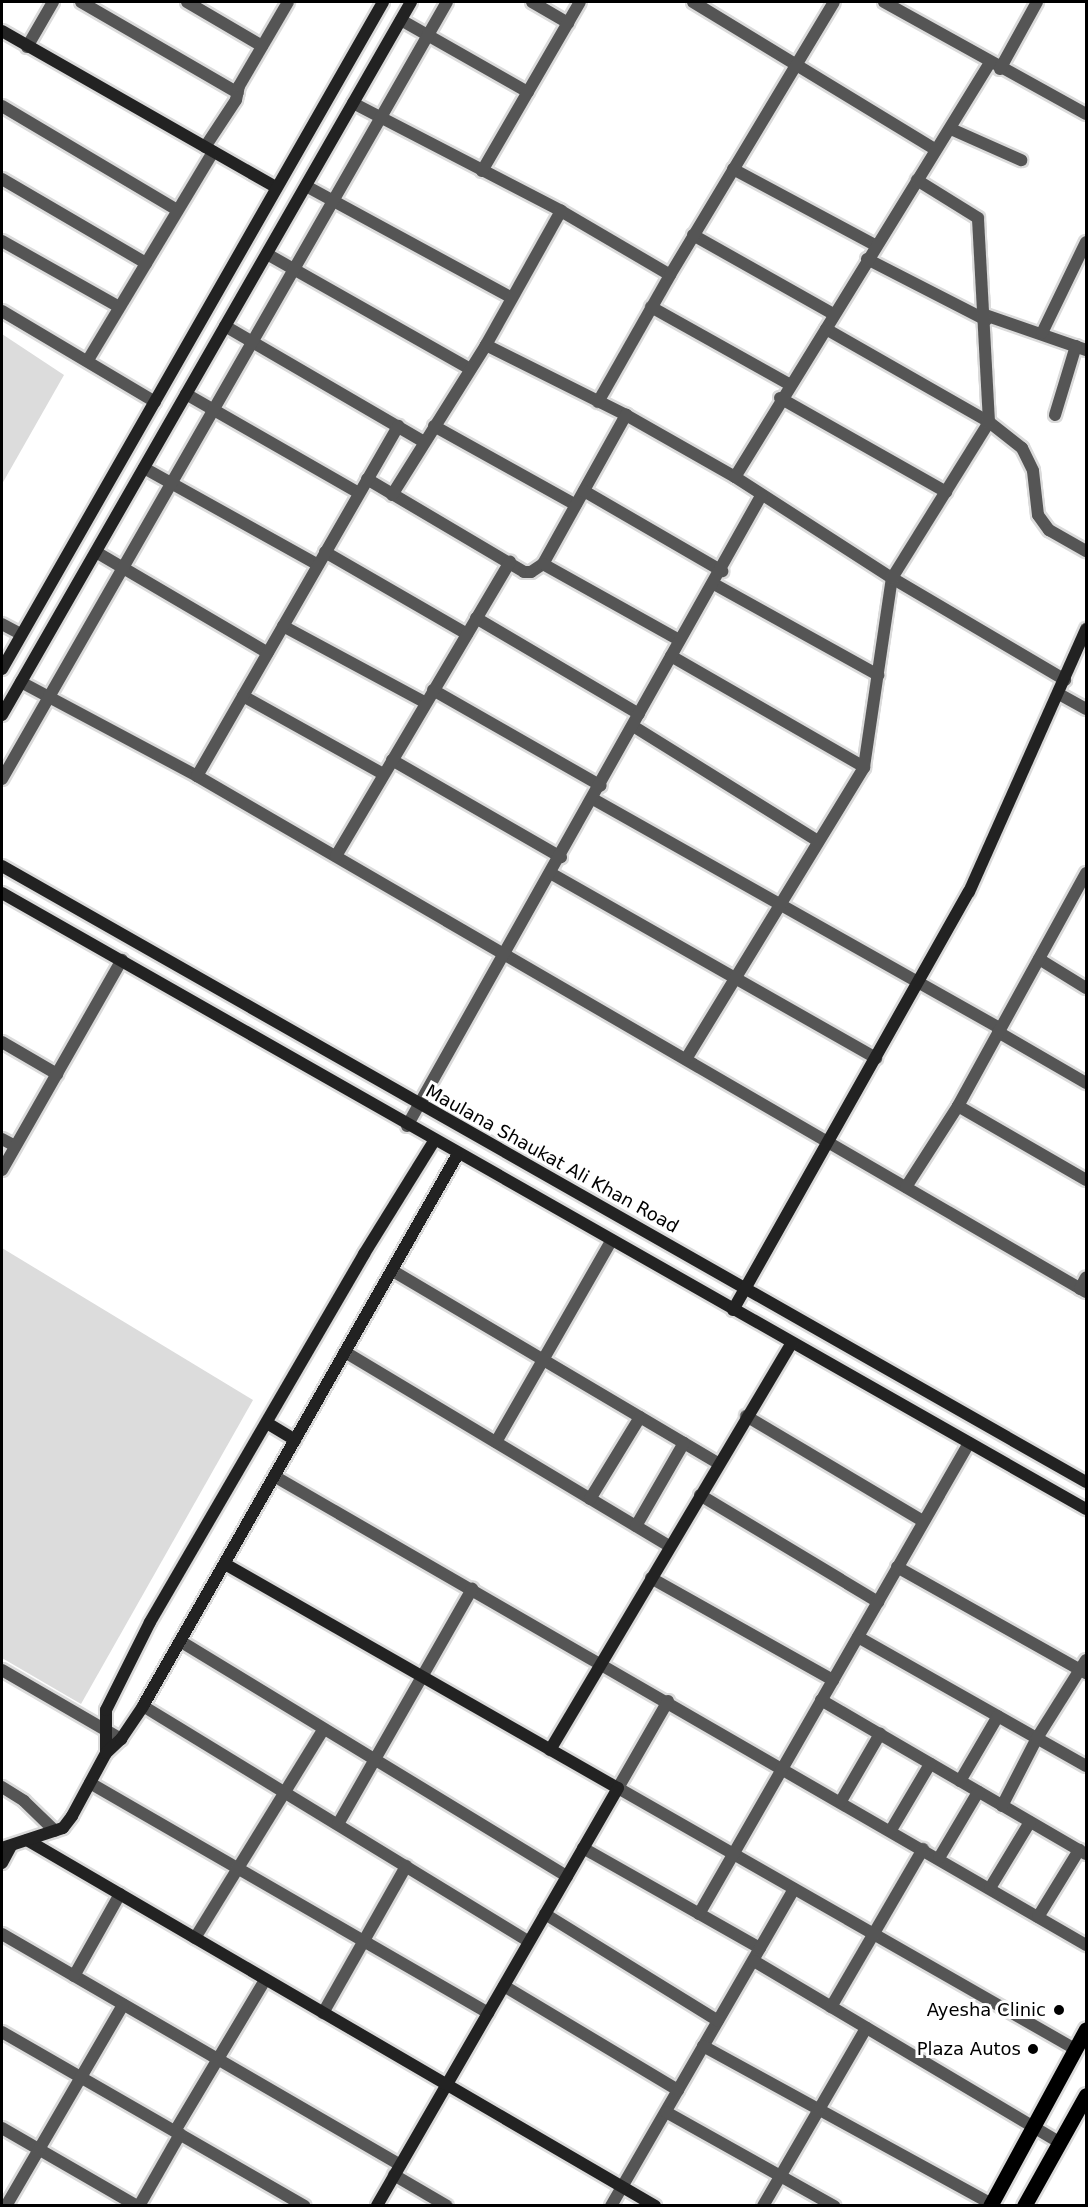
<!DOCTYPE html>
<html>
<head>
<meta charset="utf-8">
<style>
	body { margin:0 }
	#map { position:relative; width:1088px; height:2207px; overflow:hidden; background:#fff; font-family:"DejaVu Sans",sans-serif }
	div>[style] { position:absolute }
	.green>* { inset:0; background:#dcdcdc }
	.roads { filter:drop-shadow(2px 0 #dbdbdb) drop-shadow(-2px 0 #dbdbdb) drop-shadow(0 2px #dbdbdb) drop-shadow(0 -2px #dbdbdb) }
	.street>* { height:12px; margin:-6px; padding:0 6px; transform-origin:6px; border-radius:6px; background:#555 }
	.secondary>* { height:12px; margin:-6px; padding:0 6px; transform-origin:6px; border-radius:6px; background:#222 }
	.primary>* { height:15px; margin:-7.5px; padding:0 7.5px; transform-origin:7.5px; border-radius:7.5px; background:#000 }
	.dots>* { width:16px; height:16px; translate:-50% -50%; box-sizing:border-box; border:3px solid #fff; border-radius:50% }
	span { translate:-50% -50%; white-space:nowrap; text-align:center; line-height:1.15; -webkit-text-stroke:6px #fff; paint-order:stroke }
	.street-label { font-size:18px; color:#000 }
	.poi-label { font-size:18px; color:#000 }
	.right { translate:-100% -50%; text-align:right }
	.frame { position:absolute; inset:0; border:3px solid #000; pointer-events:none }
</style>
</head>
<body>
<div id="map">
	<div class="green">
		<div style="clip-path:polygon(2px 334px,64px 375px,2px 484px)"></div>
		<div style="clip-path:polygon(2px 1248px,253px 1400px,81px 1704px,2px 1658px)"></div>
	</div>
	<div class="roads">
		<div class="street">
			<div style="left:81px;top:2px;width:181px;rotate:30.1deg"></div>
			<div style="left:187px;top:2px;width:87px;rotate:30.4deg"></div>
			<div style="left:532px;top:2px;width:42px;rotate:30.3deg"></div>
			<div style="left:693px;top:2px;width:283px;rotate:31.3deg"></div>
			<div style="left:884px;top:2px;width:231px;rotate:29deg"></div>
			<div style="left:401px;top:20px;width:146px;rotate:29.6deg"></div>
			<div style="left:27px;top:47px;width:52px;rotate:-60deg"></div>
			<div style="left:1000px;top:69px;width:77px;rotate:-61.1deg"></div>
			<div style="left:353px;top:103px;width:234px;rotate:27.4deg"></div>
			<div style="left:561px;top:211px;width:126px;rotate:30.4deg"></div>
			<div style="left:2px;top:106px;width:204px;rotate:30.7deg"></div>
			<div style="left:951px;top:129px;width:77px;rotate:23.9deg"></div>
			<div style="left:205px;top:147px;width:56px;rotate:-56.6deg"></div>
			<div style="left:236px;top:100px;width:14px;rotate:-78deg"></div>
			<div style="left:239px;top:86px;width:97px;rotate:-59.7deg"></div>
			<div style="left:733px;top:169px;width:161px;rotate:28.2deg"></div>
			<div style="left:482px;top:171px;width:195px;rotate:-59.9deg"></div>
			<div style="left:2px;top:179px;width:167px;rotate:30.3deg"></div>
			<div style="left:306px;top:186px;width:234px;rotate:28.5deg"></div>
			<div style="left:693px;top:235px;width:161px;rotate:29.4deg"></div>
			<div style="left:2px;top:241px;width:134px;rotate:29.4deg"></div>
			<div style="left:267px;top:254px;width:233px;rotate:29.5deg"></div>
			<div style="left:867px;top:259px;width:134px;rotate:27.1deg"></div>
			<div style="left:651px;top:307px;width:158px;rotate:29.2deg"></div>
			<div style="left:2px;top:311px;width:178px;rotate:30.7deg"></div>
			<div style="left:985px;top:315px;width:107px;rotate:19.1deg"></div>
			<div style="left:225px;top:326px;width:230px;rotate:30.2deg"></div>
			<div style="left:826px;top:329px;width:188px;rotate:29.7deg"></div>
			<div style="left:989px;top:422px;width:42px;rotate:38.2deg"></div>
			<div style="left:1022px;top:448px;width:25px;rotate:64deg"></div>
			<div style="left:1033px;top:471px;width:44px;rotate:83.5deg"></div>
			<div style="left:1038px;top:515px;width:19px;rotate:54deg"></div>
			<div style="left:1049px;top:530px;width:43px;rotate:29.6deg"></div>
			<div style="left:1042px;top:333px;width:101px;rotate:-64.2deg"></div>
			<div style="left:486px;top:345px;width:157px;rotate:26.6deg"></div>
			<div style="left:626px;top:415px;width:125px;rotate:29.6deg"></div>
			<div style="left:735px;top:477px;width:187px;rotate:32.8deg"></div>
			<div style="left:892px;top:578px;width:201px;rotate:30.5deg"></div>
			<div style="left:88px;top:360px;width:243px;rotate:-59deg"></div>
			<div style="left:186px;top:394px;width:199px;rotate:29.8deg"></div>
			<div style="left:780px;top:398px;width:191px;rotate:29.5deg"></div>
			<div style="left:598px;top:402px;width:146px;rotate:-60.4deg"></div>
			<div style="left:670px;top:275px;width:318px;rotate:-59deg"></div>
			<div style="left:1055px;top:415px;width:72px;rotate:-73.1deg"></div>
			<div style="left:434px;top:426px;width:162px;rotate:29.1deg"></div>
			<div style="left:144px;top:468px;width:199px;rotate:29.1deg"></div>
			<div style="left:735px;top:477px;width:486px;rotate:-58.4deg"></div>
			<div style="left:367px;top:479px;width:182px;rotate:30.6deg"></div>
			<div style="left:524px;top:572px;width:7px"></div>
			<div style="left:531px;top:572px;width:14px;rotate:-34deg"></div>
			<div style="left:543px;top:564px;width:171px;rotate:-60.9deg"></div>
			<div style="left:584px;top:491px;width:160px;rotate:30.1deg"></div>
			<div style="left:392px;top:495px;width:177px;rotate:-57.9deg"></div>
			<div style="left:486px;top:345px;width:154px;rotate:-60.8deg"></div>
			<div style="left:96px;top:552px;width:199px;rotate:30.4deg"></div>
			<div style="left:325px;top:552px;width:164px;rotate:30deg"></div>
			<div style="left:543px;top:564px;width:156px;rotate:29.2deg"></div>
			<div style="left:714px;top:584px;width:188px;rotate:29deg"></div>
			<div style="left:476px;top:618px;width:189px;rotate:30.5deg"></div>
			<div style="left:2px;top:624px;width:21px;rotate:28deg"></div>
			<div style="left:283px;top:626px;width:162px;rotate:28.3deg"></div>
			<div style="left:671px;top:656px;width:223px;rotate:29.9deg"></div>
			<div style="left:21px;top:682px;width:200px;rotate:28.1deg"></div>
			<div style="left:197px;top:776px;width:1028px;rotate:30.13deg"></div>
			<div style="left:433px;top:690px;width:193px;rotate:29.7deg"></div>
			<div style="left:1059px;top:694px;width:31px;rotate:29deg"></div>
			<div style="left:243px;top:696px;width:160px;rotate:29.1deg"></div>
			<div style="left:633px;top:726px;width:218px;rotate:31.9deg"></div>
			<div style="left:392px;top:760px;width:195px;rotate:29.9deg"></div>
			<div style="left:197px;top:776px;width:404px;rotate:-60.1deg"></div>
			<div style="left:2px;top:779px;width:895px;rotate:-60.2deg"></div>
			<div style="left:593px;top:799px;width:467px;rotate:29.4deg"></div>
			<div style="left:336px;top:856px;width:342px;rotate:-59.4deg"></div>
			<div style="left:552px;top:874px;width:373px;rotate:29.6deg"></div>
			<div style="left:1039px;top:959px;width:55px;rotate:31.7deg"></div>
			<div style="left:998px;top:1032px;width:102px;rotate:30.1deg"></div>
			<div style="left:2px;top:1042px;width:64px;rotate:30.2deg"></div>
			<div style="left:686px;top:1059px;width:342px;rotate:-58.6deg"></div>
			<div style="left:864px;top:767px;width:191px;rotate:-81.6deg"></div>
			<div style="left:892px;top:578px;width:184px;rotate:-58.1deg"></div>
			<div style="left:989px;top:422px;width:204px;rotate:-93.1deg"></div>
			<div style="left:978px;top:218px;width:72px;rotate:-148.1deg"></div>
			<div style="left:958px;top:1106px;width:148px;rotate:30deg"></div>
			<div style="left:407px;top:1126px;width:723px;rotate:-60.67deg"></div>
			<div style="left:2px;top:1139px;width:15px;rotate:28deg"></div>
			<div style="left:2px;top:1170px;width:242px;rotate:-60.3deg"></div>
			<div style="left:906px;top:1187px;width:96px;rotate:-57.3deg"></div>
			<div style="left:958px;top:1106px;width:266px;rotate:-61.2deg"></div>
			<div style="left:393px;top:1271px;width:379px;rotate:30.6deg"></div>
			<div style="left:1080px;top:1289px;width:13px;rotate:-63deg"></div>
			<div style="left:345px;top:1352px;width:378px;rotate:30.9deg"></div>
			<div style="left:746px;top:1416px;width:206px;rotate:30.7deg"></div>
			<div style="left:496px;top:1442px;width:232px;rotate:-60.2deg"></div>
			<div style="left:274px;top:1476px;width:938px;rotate:30.01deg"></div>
			<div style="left:700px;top:1495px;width:208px;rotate:31deg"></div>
			<div style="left:590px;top:1499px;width:96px;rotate:-58.6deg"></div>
			<div style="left:636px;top:1526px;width:96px;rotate:-60deg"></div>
			<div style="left:897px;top:1567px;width:217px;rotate:29.3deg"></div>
			<div style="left:651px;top:1578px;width:209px;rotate:29.3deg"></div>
			<div style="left:858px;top:1637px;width:262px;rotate:29.5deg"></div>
			<div style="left:180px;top:1641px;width:453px;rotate:31.3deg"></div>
			<div style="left:2px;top:1670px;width:138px;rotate:30.1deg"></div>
			<div style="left:821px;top:1700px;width:306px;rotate:30.2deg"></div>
			<div style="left:668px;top:1701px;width:100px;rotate:119.9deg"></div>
			<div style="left:618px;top:1788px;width:526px;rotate:29.73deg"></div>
			<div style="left:143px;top:1706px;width:452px;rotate:31.4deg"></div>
			<div style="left:960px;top:1781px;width:75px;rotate:-59.7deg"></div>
			<div style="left:90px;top:1783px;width:460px;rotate:30deg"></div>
			<div style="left:2px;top:1787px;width:26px;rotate:32deg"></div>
			<div style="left:24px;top:1801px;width:43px;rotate:44.1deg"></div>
			<div style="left:841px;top:1801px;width:78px;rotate:-59.8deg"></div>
			<div style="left:1002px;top:1806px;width:76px;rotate:-62.8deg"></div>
			<div style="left:1037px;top:1738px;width:92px;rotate:-57.9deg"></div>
			<div style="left:338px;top:1824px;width:271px;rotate:-60.3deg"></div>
			<div style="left:891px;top:1830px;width:77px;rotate:-59.4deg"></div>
			<div style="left:583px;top:1848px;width:203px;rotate:29.5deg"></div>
			<div style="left:760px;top:1948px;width:298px;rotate:120deg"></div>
			<div style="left:939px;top:1858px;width:77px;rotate:-59.4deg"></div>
			<div style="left:990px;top:1888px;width:77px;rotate:-58.8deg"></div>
			<div style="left:545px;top:1914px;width:203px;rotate:31.7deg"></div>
			<div style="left:699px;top:1914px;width:543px;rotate:-60.18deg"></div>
			<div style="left:1038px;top:1917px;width:79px;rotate:-58.5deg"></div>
			<div style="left:2px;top:1934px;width:460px;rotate:30.1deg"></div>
			<div style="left:195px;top:1938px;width:244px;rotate:-58.4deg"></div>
			<div style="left:760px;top:1948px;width:68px;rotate:-60deg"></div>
			<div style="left:754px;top:1961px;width:356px;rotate:30.7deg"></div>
			<div style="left:74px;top:1976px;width:94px;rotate:-60.7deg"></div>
			<div style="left:504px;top:1986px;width:203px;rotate:30.9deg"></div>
			<div style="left:831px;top:2007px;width:183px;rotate:-59.8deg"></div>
			<div style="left:323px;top:2013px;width:169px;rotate:-60.5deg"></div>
			<div style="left:2px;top:2032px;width:349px;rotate:29.9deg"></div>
			<div style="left:703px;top:2046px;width:328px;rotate:28.7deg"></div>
			<div style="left:666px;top:2112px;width:193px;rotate:29.2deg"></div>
			<div style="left:2px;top:2128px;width:156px;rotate:30deg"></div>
			<div style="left:175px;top:2131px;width:176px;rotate:-59.2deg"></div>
			<div style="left:394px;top:2175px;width:61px;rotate:30.3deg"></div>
			<div style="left:6px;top:2206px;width:233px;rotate:-59.8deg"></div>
			<div style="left:139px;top:2206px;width:83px;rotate:-60.3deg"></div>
			<div style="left:763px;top:2206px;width:206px;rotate:-59.9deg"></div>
		</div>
		<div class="secondary">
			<div style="left:2px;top:31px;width:314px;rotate:29.7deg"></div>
			<div style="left:2px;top:669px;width:768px;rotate:-60.26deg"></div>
			<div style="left:2px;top:715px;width:822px;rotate:-60.16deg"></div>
			<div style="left:2px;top:866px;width:1247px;rotate:29.61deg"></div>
			<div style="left:2px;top:893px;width:1247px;rotate:29.61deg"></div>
			<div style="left:733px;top:1310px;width:480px;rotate:-60.6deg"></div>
			<div style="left:969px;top:892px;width:288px;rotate:-66deg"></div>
			<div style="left:267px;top:1423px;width:33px;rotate:31deg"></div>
			<div style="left:225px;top:1564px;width:452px;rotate:29.7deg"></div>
			<div style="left:618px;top:1788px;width:482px;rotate:120deg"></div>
			<div style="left:550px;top:1750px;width:472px;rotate:-59.3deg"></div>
			<div style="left:106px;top:1753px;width:43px;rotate:-90deg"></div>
			<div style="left:106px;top:1710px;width:98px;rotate:-63.4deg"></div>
			<div style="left:150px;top:1622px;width:426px;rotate:-59.8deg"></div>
			<div style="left:364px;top:1254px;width:133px;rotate:-58.2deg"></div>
			<div style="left:27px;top:1840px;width:727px;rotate:30.23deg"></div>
			<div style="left:2px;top:1848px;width:64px;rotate:-18.2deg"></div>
			<div style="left:63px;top:1828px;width:15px;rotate:-53deg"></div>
			<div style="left:72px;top:1816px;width:72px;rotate:-61.6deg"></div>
			<div style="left:106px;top:1753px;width:21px;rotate:-43deg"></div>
			<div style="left:121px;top:1739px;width:40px;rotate:-56deg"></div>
			<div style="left:143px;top:1706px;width:636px;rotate:-60.29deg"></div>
			<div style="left:2px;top:1863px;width:19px;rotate:-62deg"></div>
		</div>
		<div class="primary">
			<div style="left:990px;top:2206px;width:201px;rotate:-61.5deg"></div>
			<div style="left:1024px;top:2206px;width:127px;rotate:-60.8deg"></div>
		</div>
	</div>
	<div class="dots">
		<div style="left:1059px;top:2010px;background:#000"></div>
		<div style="left:1033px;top:2049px;background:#000"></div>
	</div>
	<div class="street-label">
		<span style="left:552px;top:1159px;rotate:29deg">Maulana Shaukat Ali Khan Road</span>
	</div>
	<div class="poi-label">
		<span class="right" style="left:1046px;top:2010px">Ayesha Clinic</span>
		<span class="right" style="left:1021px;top:2049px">Plaza Autos</span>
	</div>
	<div class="frame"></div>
</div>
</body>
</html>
